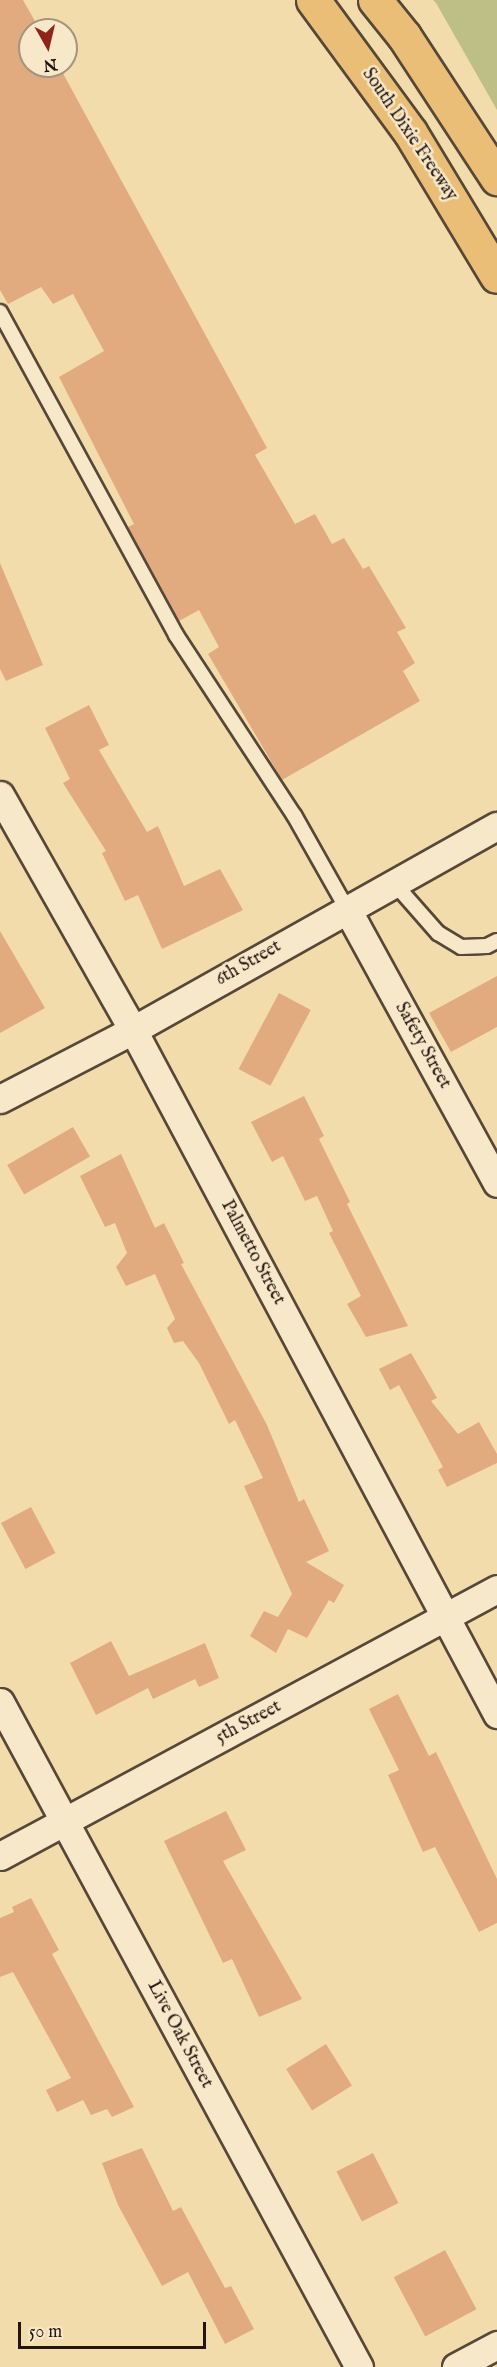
<!DOCTYPE html>
<html>
<head>
<meta charset="utf-8">
<style>
	body { margin:0 }
	#map { position:relative; width:497px; height:2367px; overflow:hidden; background:#f3dcac; font-family:"IM FELL English",serif }
	div>[style] { position:absolute }
	.green>* { inset:0; background:#bebf87 }
	.building>* { inset:0; background:#e1ab7f; transform-origin:0 0 }
	.roads { filter:drop-shadow(2px 0 #564737) drop-shadow(-2px 0 #564737) drop-shadow(0 2px #564737) drop-shadow(0 -2px #564737) }
	.service>* { height:14px; margin:-7px; padding:0 7px; transform-origin:7px; border-radius:7px; background:#f7e8c9 }
	.minor>* { height:27px; margin:-13.5px; padding:0 13.5px; transform-origin:13.5px; border-radius:13.5px; background:#f7e8c9 }
	.primary>* { height:33px; margin:-16.5px; padding:0 16.5px; transform-origin:16.5px; border-radius:16.5px; background:#eabe76 }
	span { translate:-50% -50%; white-space:nowrap; text-align:center; line-height:1.15; -webkit-text-stroke:5px #f7e8c9; paint-order:stroke }
	.street-label { font-size:18px; color:#221510 }
	.north { position:absolute; left:18px; top:18px; width:60px; height:60px; box-sizing:border-box; background:#f7e8c9; border:2px solid #a2947f; border-radius:50%; rotate:172deg; font-size:16px; font-weight:700; line-height:24px; text-align:center; color:#221510 }
	.north::after { content:''; display:block; margin:auto; width:21px; height:27px; background:#8f2418; clip-path:polygon(50% 0,100% 100%,50% 72%,0 100%) }
	.scale { position:absolute; left:18px; top:2322px; width:188px; height:27px; box-sizing:border-box; border:3px solid #221510; border-top:0; padding-left:8px; font-size:18px; line-height:21px; white-space:nowrap; color:#221510; -webkit-text-stroke:4px #f7e8c9; paint-order:stroke }
</style>
</head>
<body>
<div id="map">
	<div class="green">
		<div style="clip-path:polygon(433px 0,497px 0,497px 110px,436px 3px)"></div>
	</div>
	<div class="building">
		<div style="clip-path:polygon(0 0,23px 0,40px 30px,30px 30px,30px 66px,59px 66px,267px 448px,255px 455px,295px 524px,315px 514px,332px 544px,344px 538px,363px 569px,369px 566px,406px 628px,397px 632px,415px 663px,403px 671px,420px 701px,282px 780px,208px 654px,219px 647px,199px 610px,179px 621px,128px 527px,134px 524px,59px 377px,104px 351px,73px 294px,53px 304px,41px 287px,8px 304px,0 290px)"></div>
		<div style="clip-path:polygon(0 563px,43px 665px,6px 681px,0 669px)"></div>
		<div style="clip-path:polygon(89px 705px,109px 745px,99px 750px,147px 832px,158px 826px,184px 886px,220px 869px,243px 910px,162px 949px,138px 895px,125px 901px,102px 853px,106px 851px,63px 783px,70px 779px,45px 728px)"></div>
		<div style="clip-path:polygon(0 931px,45px 1008px,0 1033px)"></div>
		<div style="clip-path:polygon(497px 976px,497px 1027px,451px 1052px,429px 1013px)"></div>
		<div style="left:279px;top:993px;width:36px;height:86px;rotate:28deg"></div>
		<div style="clip-path:polygon(304px 1096px,324px 1136px,319px 1139px,350px 1202px,347px 1204px,408px 1326px,366px 1337px,347px 1304px,361px 1296px,329px 1233px,333px 1231px,317px 1196px,305px 1201px,283px 1156px,272px 1162px,251px 1122px)"></div>
		<div style="left:73px;top:1127px;width:34px;height:76px;rotate:60deg"></div>
		<div style="clip-path:polygon(121px 1154px,155px 1228px,164px 1223px,184px 1263px,181px 1264px,267px 1425px,299px 1502px,304px 1499px,329px 1551px,306px 1562px,344px 1585px,334px 1603px,329px 1600px,307px 1638px,288px 1629px,276px 1653px,250px 1636px,264px 1611px,278px 1617px,292px 1594px,244px 1486px,263px 1478px,235px 1420px,229px 1424px,199px 1363px,183px 1341px,174px 1343px,167px 1328px,175px 1319px,155px 1274px,126px 1286px,116px 1267px,127px 1253px,115px 1223px,105px 1227px,80px 1176px)"></div>
		<div style="clip-path:polygon(411px 1353px,437px 1398px,431px 1401px,458px 1434px,479px 1422px,497px 1454px,497px 1463px,447px 1487px,438px 1470px,443px 1467px,399px 1385px,390px 1390px,379px 1369px)"></div>
		<div style="left:31px;top:1507px;width:52px;height:34px;rotate:62deg"></div>
		<div style="clip-path:polygon(111px 1641px,129px 1676px,205px 1643px,219px 1678px,199px 1687px,195px 1679px,153px 1699px,148px 1688px,96px 1715px,70px 1663px)"></div>
		<div style="clip-path:polygon(398px 1694px,429px 1756px,436px 1752px,497px 1879px,497px 1923px,479px 1932px,435px 1847px,423px 1852px,388px 1775px,399px 1770px,369px 1709px)"></div>
		<div style="clip-path:polygon(226px 1811px,246px 1850px,223px 1861px,302px 1999px,259px 2017px,232px 1959px,223px 1963px,164px 1841px)"></div>
		<div style="clip-path:polygon(31px 1898px,59px 1950px,52px 1954px,134px 2107px,112px 2117px,107px 2109px,91px 2115px,83px 2100px,57px 2112px,46px 2090px,71px 2078px,13px 1972px,0 1977px,0 1918px,14px 1912px,12px 1907px)"></div>
		<div style="left:326px;top:2044px;width:49px;height:47px;rotate:58deg"></div>
		<div style="clip-path:polygon(142px 2148px,173px 2211px,181px 2207px,225px 2288px,231px 2286px,254px 2329px,225px 2344px,188px 2272px,162px 2286px,118px 2205px,102px 2163px)"></div>
		<div style="left:373px;top:2153px;width:56px;height:41px;rotate:63deg"></div>
		<div style="left:445px;top:2250px;width:67px;height:58px;rotate:62deg"></div>
	</div>
	<div class="roads">
		<div class="service">
			<div style="left:0;top:312px;width:368px;rotate:61.4deg"></div>
			<div style="left:176px;top:635px;width:215px;rotate:56.8deg"></div>
			<div style="left:294px;top:815px;width:108px;rotate:60.6deg"></div>
			<div style="left:394px;top:883px;width:67px;rotate:48.7deg"></div>
			<div style="left:438px;top:933px;width:27px;rotate:31deg"></div>
			<div style="left:461px;top:947px;width:26px;rotate:-2deg"></div>
			<div style="left:487px;top:946px;width:11px;rotate:-27deg"></div>
		</div>
		<div class="minor">
			<div style="left:0;top:795px;width:270px;rotate:60.5deg"></div>
			<div style="left:133px;top:1030px;width:775px;rotate:61.98deg"></div>
			<div style="left:347px;top:909px;width:312px;rotate:61.3deg"></div>
			<div style="left:0;top:1099px;width:150px;rotate:-27.4deg"></div>
			<div style="left:133px;top:1030px;width:417px;rotate:-29.3deg"></div>
			<div style="left:0;top:1702px;width:756px;rotate:61.64deg"></div>
			<div style="left:0;top:1856px;width:564px;rotate:-28.25deg"></div>
			<div style="left:456px;top:2367px;width:47px;rotate:-28.2deg"></div>
		</div>
		<div class="primary">
			<div style="left:313px;top:0;width:164px;rotate:53.7deg"></div>
			<div style="left:410px;top:132px;width:168px;rotate:58.9deg"></div>
			<div style="left:375px;top:0;width:46px;rotate:51.1deg"></div>
			<div style="left:404px;top:36px;width:170px;rotate:56.8deg"></div>
		</div>
	</div>
	<div class="street-label">
		<span style="left:409px;top:135px;rotate:56deg">South Dixie Freeway</span>
		<span style="left:249px;top:964px;rotate:-30deg">6th Street</span>
		<span style="left:422px;top:1046px;rotate:61deg">Safety Street</span>
		<span style="left:252px;top:1253px;rotate:62deg">Palmetto Street</span>
		<span style="left:249px;top:1723px;rotate:-28deg">5th Street</span>
		<span style="left:179px;top:2035px;rotate:62deg">Live Oak Street</span>
	</div>
	<div class="north">N</div>
	<div class="scale">50 m</div>
</div>
</body>
</html>
